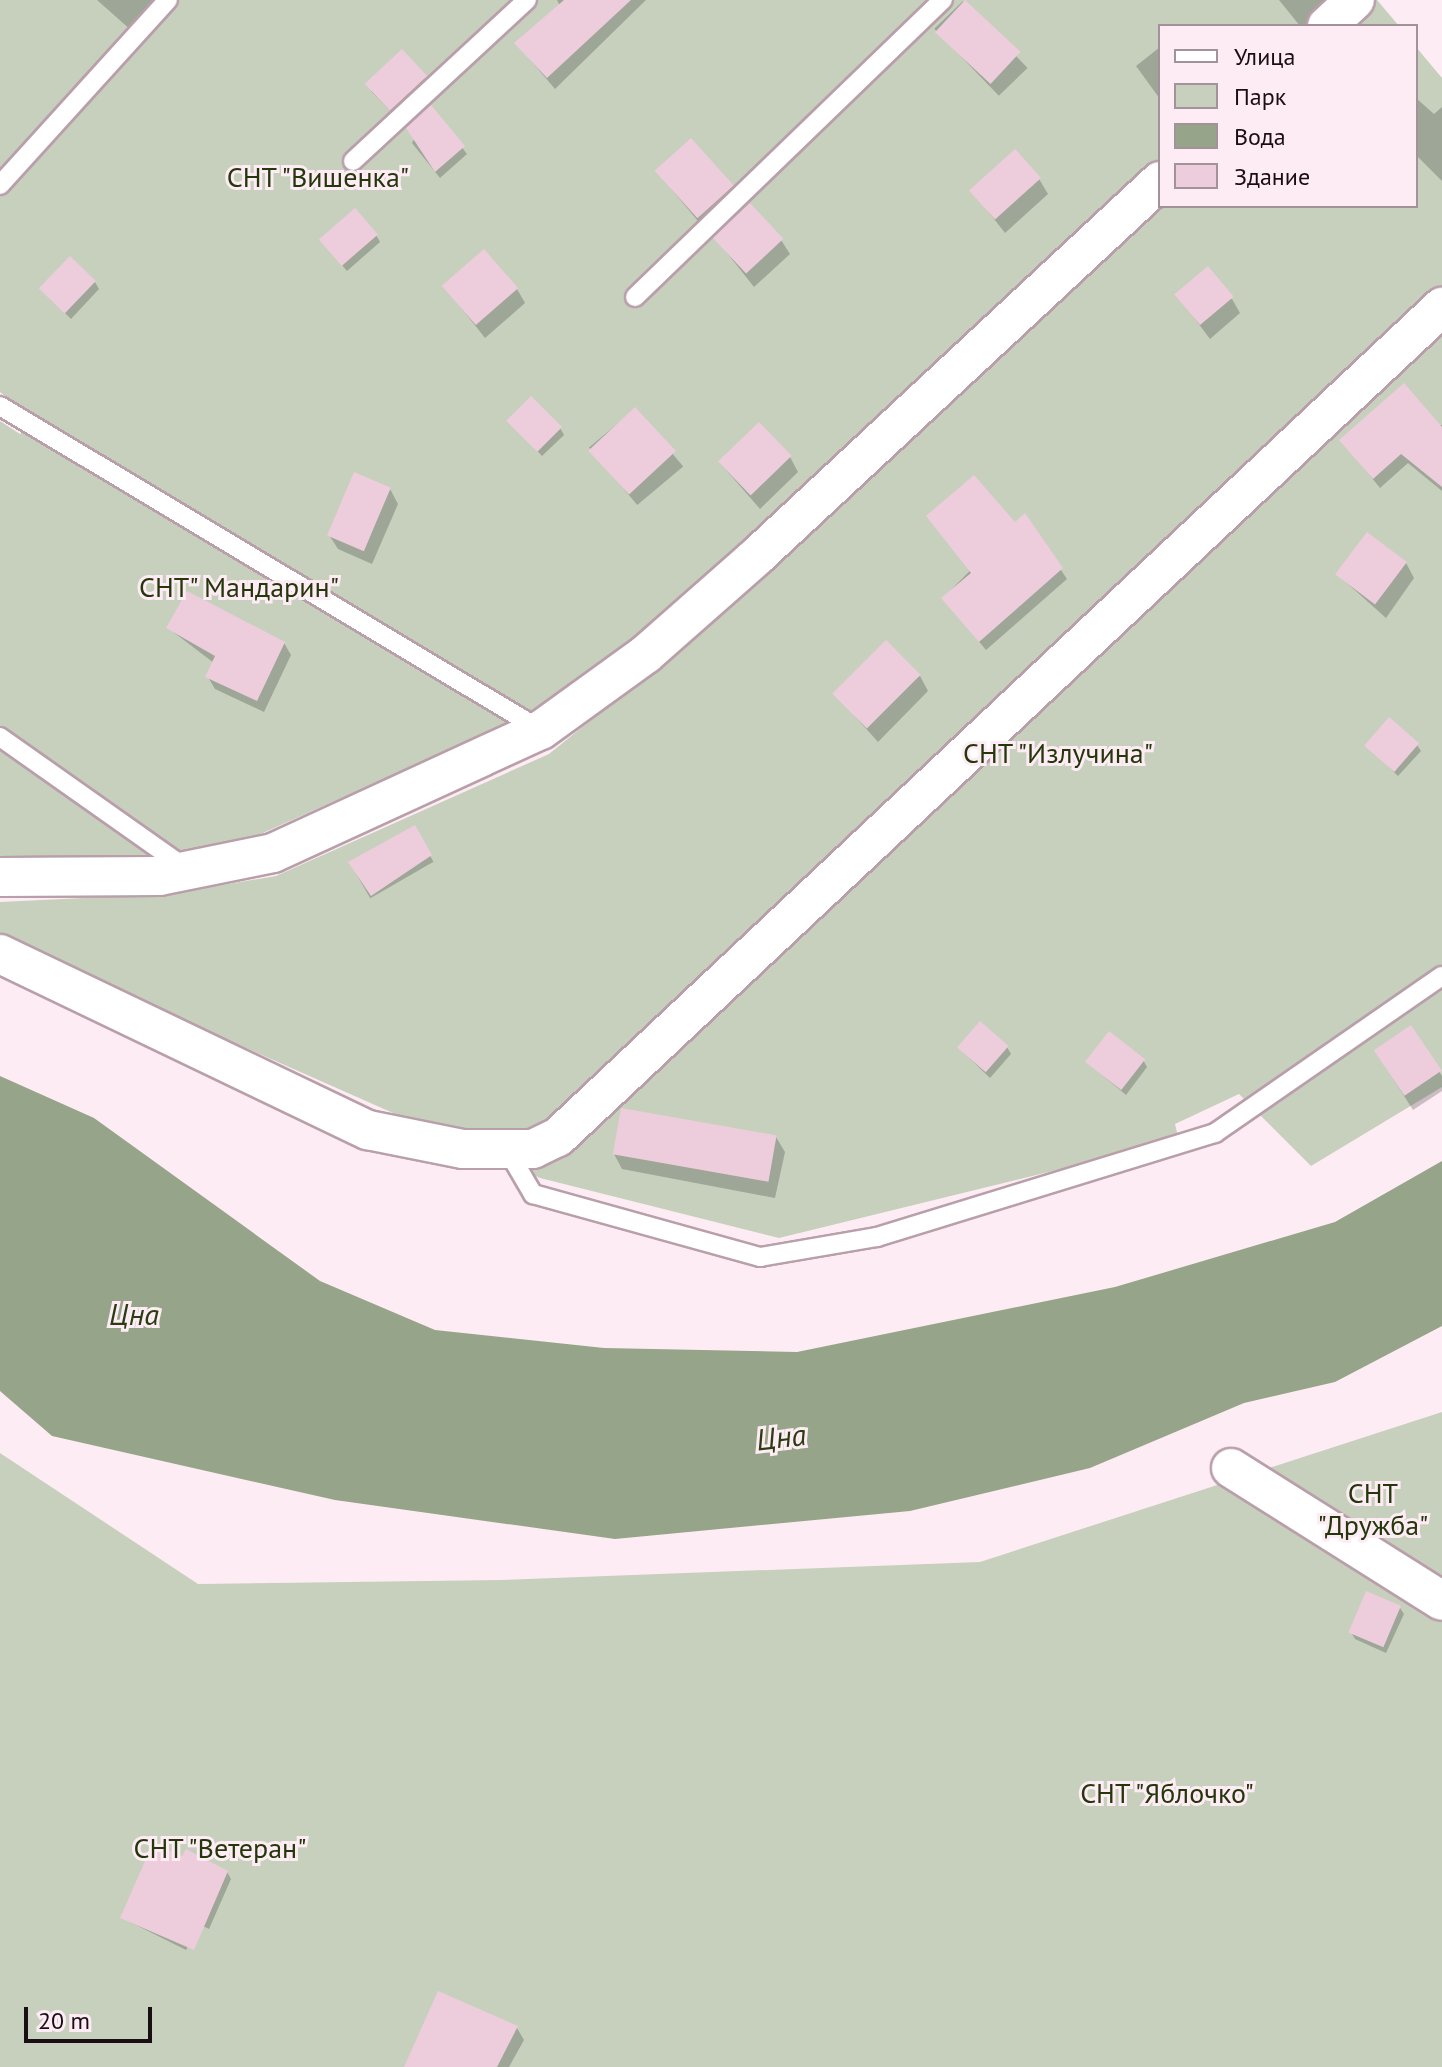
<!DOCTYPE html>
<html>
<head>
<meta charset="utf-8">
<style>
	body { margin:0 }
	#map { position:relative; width:1442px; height:2067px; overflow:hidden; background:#feecf4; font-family:"PT Sans",sans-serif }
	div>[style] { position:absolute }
	.green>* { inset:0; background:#c6d0bd }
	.water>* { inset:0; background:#96a489 }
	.shadow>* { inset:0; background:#0003; transform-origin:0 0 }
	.building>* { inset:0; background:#edcddb; transform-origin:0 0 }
	.roads { filter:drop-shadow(2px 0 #b99faa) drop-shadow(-2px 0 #b99faa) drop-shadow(0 2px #b99faa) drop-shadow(0 -2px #b99faa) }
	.service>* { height:18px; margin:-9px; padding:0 9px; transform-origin:9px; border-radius:9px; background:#fff }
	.minor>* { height:38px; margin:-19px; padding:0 19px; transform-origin:19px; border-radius:19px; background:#fff }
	span { translate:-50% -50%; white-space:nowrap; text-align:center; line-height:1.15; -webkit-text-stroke:6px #feecf4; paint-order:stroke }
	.park-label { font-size:28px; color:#23370a }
	.water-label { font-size:30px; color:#2a3d12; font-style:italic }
	.legend { position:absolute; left:1158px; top:24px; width:260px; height:184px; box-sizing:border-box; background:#feecf4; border:2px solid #a2939a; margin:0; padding:10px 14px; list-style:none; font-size:24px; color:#180e13 }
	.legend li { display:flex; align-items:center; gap:16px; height:40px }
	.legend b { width:40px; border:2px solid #a2939a }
	.scale { position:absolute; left:24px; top:2007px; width:128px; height:36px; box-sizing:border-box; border:4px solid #180e13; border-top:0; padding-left:10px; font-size:24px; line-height:28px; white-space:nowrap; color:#180e13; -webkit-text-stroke:6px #feecf4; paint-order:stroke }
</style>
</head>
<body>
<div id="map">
	<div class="green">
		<div style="clip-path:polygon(0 0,1377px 0,1399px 26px,1160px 26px,1160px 206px,1416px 206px,1416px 47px,1442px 78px,1442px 1087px,1311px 1166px,1239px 1094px,1175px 1124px,1179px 1140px,779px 1238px,540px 1178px,0 939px,0 902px,168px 894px,276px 876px,549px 754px,688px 641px,668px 613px,544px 707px,196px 863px,0 861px,0 421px,20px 434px,38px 421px,0 392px)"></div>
		<div style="clip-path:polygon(1442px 1412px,1442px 2067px,0 2067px,0 1453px,198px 1584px,501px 1580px,980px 1562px)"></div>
	</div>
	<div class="water">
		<div style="clip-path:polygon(0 1076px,94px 1118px,320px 1281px,435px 1330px,604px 1348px,797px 1352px,1115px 1287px,1335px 1222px,1442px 1161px,1442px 1326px,1335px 1382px,1244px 1403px,1090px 1468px,910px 1511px,615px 1539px,335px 1500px,52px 1436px,0 1391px)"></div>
	</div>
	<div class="shadow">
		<div style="clip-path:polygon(97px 0,158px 0,132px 31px)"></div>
		<div style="clip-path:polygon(557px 0,646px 0,555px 89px,516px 43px,560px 6px)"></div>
		<div style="clip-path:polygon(1279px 0,1340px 0,1319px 26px,1300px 26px)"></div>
		<div style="left:963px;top:1px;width:93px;height:40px;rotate:46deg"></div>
		<div style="clip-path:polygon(1160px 47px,1160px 99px,1136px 66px)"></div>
		<div style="clip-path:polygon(425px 78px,429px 84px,395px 116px,371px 91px)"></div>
		<div style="clip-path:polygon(1416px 98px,1434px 114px,1442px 107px,1442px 181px,1416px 155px)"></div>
		<div style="clip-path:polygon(431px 108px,467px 154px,440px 178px,412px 143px)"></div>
		<div style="clip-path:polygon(663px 179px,732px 186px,736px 193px,702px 226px)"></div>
		<div style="clip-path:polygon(1039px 179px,1048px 194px,1005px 233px,972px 191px)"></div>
		<div style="clip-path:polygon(376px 235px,380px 242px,347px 271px,321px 240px)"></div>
		<div style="clip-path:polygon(716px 239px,781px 240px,790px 254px,754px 287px)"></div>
		<div style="clip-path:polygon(95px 282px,99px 289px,71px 319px,42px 290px)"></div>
		<div style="clip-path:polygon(444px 286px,517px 289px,525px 303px,485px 338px)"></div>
		<div style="clip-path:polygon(1177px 295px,1232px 299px,1240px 313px,1210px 339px)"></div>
		<div style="left:635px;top:409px;width:75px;height:60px;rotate:50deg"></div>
		<div style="clip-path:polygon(509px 420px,560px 428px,564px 435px,542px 456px)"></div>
		<div style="clip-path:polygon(1442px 425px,1442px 491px,1408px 463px,1380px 488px,1342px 441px)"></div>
		<div style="clip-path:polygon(790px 457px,798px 472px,760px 509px,720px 463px)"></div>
		<div style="clip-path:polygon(390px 489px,398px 504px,372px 564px,338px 549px,329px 535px)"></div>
		<div style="clip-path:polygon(1024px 516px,1067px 579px,986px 650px,943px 598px)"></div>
		<div style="clip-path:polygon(1406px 563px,1414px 578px,1386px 618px,1338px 575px)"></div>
		<div style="clip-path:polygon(168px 628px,284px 643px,291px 655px,264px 712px,215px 689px,208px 677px,214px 663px)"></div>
		<div style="clip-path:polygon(920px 676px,928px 691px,878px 742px,835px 694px)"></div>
		<div style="clip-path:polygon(1417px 745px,1421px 751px,1398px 776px,1367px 746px)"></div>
		<div style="left:414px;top:828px;width:39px;height:73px;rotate:60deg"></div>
		<div style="clip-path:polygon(1411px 1028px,1442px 1076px,1442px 1091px,1413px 1110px,1385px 1066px)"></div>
		<div style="clip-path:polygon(1007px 1047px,1011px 1054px,990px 1078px,959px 1048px)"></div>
		<div style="clip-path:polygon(1143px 1060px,1147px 1067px,1126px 1095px,1087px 1062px)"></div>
		<div style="clip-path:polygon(776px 1137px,785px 1152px,775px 1198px,622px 1169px,614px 1154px)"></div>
		<div style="clip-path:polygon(1400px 1608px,1404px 1614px,1386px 1653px,1355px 1639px,1351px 1632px)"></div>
		<div style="clip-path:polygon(227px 1872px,231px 1879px,209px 1929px,199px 1924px,186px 1950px,122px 1918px)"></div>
		<div style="clip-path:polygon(439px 1994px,517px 2028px,524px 2040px,509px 2067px,406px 2067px)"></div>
	</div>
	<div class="building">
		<div style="clip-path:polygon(564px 0,631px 0,547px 78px,514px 43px)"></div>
		<div style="left:965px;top:0;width:76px;height:44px;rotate:43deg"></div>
		<div style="left:402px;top:49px;width:37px;height:51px;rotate:47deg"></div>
		<div style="clip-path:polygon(431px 105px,465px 146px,435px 172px,406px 128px)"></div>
		<div style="left:691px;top:138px;width:64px;height:49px;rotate:48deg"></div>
		<div style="left:1015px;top:149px;width:39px;height:62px;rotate:48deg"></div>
		<div style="left:750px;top:203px;width:49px;height:51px;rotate:47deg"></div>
		<div style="left:355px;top:208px;width:35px;height:48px;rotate:49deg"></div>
		<div style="left:484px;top:249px;width:52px;height:56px;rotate:49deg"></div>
		<div style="left:70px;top:256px;width:36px;height:45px;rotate:44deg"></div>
		<div style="left:1208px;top:266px;width:40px;height:44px;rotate:50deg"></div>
		<div style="clip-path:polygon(1404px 383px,1442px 427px,1442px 487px,1401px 454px,1373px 479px,1339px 440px)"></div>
		<div style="left:531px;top:396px;width:44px;height:35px;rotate:45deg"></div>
		<div style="left:635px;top:407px;width:60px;height:64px;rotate:47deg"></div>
		<div style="left:759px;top:422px;width:47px;height:57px;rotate:46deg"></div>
		<div style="left:354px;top:472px;width:40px;height:69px;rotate:23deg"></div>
		<div style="clip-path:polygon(974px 475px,1015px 522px,1025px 513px,1063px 568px,979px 642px,941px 598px,971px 573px,926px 516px)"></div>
		<div style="left:1367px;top:532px;width:50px;height:53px;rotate:37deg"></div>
		<div style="clip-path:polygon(187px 591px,285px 642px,257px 701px,205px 677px,215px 656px,166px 628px)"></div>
		<div style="left:886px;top:640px;width:49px;height:76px;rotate:45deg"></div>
		<div style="left:1389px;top:717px;width:40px;height:38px;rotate:41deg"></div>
		<div style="clip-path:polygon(415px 825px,432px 855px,371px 896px,348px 862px)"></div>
		<div style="left:980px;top:1021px;width:38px;height:35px;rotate:41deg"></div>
		<div style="left:1411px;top:1025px;width:55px;height:45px;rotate:56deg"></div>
		<div style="left:1109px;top:1031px;width:46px;height:39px;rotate:38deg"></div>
		<div style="left:621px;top:1108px;width:158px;height:47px;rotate:10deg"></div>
		<div style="left:1366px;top:1591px;width:38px;height:45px;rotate:23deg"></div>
		<div style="clip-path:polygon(153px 1843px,182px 1856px,186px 1849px,228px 1871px,194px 1950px,120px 1918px)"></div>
		<div style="clip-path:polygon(438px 1991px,518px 2026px,497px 2067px,404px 2067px)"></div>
	</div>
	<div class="roads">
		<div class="service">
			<div style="left:353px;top:161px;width:237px;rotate:-42.8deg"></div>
			<div style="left:0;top:185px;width:250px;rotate:-47.8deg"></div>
			<div style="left:635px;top:297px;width:428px;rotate:-44deg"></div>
			<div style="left:0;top:406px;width:631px;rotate:30.92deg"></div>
			<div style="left:0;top:737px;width:229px;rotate:35.2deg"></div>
			<div style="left:509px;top:1153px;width:48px;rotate:59.7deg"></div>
			<div style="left:533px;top:1194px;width:236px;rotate:15.5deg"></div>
			<div style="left:760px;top:1257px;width:119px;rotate:-9.7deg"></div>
			<div style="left:877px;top:1237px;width:354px;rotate:-17.1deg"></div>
			<div style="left:1215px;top:1133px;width:276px;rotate:-34.7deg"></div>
		</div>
		<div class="minor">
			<div style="left:1327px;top:26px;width:38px;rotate:-43deg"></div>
			<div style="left:0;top:877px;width:160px;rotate:-0.4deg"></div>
			<div style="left:160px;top:876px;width:115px;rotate:-11.5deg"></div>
			<div style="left:273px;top:853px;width:295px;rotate:-24.7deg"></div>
			<div style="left:541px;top:730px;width:130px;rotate:-35.9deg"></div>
			<div style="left:646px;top:654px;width:147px;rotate:-41.4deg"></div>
			<div style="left:756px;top:557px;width:552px;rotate:-42.94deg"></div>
			<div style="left:0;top:954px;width:408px;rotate:25.6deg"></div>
			<div style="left:368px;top:1130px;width:97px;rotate:11.3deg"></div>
			<div style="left:463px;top:1149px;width:70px"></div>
			<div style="left:533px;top:1149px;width:28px;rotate:-26deg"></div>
			<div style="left:558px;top:1137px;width:1213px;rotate:-43.2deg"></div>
			<div style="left:1231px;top:1468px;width:249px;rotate:32.2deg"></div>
		</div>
	</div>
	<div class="park-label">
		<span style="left:318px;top:177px">СНТ "Вишенка"</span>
		<span style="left:239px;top:587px">СНТ" Мандарин"</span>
		<span style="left:1058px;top:753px">СНТ "Излучина"</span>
		<span style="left:1373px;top:1509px">СНТ<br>"Дружба"</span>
		<span style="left:1167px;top:1793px">СНТ "Яблочко"</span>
		<span style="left:220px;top:1848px">СНТ "Ветеран"</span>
	</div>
	<div class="water-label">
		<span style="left:134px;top:1314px">Цна</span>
		<span style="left:781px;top:1437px;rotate:-7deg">Цна</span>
	</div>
	<ul class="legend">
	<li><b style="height:10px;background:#fff"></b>Улица</li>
	<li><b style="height:22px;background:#c6d0bd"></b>Парк</li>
	<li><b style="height:22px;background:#96a489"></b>Вода</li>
	<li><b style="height:22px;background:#edcddb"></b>Здание</li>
	</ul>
	<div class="scale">20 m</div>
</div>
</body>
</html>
